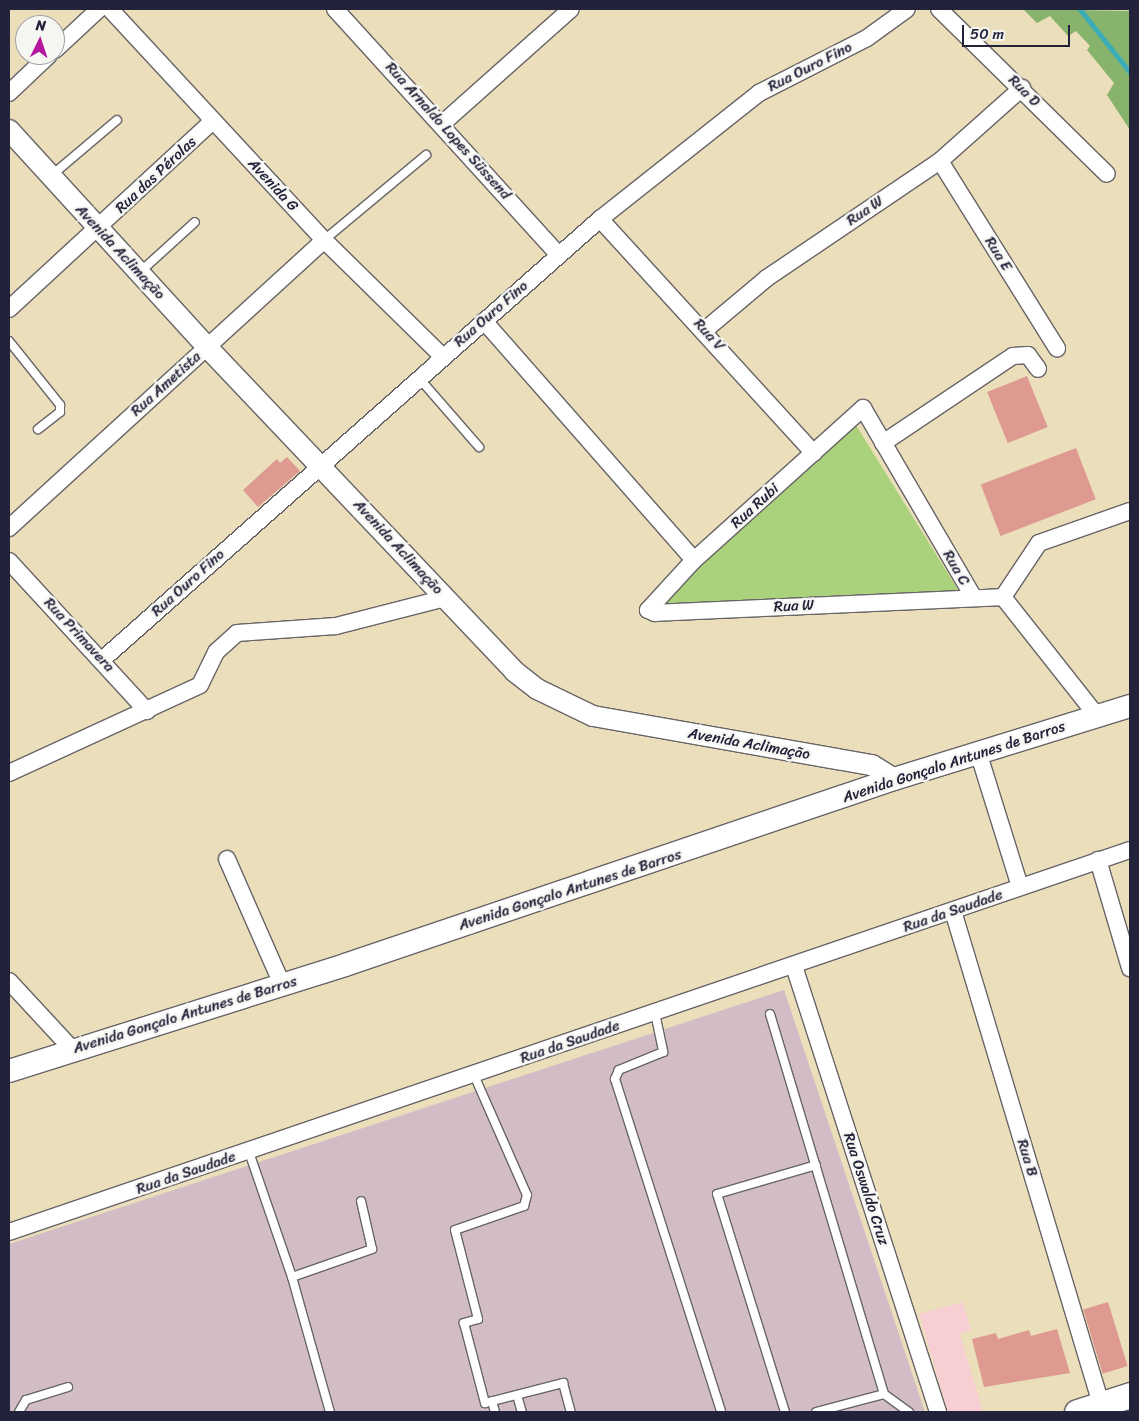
<!DOCTYPE html>
<html>
<head>
<meta charset="utf-8">
<style>
	body { margin:0 }
	#map { position:relative; width:1139px; height:1421px; overflow:hidden; background:#ebdeba; font-family:Sriracha,sans-serif }
	div>[style] { position:absolute }
	.built>* { inset:0; background:#f7cfd2 }
	.industrial>* { inset:0; background:#d2bdc6 }
	.green>* { inset:0; background:#aad17c }
	.forest>* { inset:0; background:#87b36c }
	.stream>* { height:4.5px; margin:-2.25px; padding:0 2.25px; transform-origin:2.25px; border-radius:2.25px; background:#3cadb6 }
	.building>* { inset:0; background:#de9a90; transform-origin:0 0 }
	.roads { filter:drop-shadow(1px 0 #686467) drop-shadow(-1px 0 #686467) drop-shadow(0 1px #686467) drop-shadow(0 -1px #686467) }
	.service>* { height:8px; margin:-4px; padding:0 4px; transform-origin:4px; border-radius:4px; background:#fff }
	.minor>* { height:16px; margin:-8px; padding:0 8px; transform-origin:8px; border-radius:8px; background:#fff }
	.tertiary>* { height:20px; margin:-10px; padding:0 10px; transform-origin:10px; border-radius:10px; background:#fff }
	.secondary>* { height:22px; margin:-11px; padding:0 11px; transform-origin:11px; border-radius:11px; background:#fff }
	.primary>* { height:25px; margin:-12.5px; padding:0 12.5px; transform-origin:12.5px; border-radius:12.5px; background:#fff }
	span { translate:-50% -50%; white-space:nowrap; text-align:center; line-height:1.15; -webkit-text-stroke:5px #f6f6f2; paint-order:stroke }
	.street-label { font-size:15px; color:#22223b }
	.frame { position:absolute; inset:0; border:10px solid #22223b; pointer-events:none }
	.north { position:absolute; left:15px; top:15px; width:50px; height:50px; box-sizing:border-box; background:#f6f6f2; border:1px solid #a1a1a9; border-radius:50%; rotate:4deg; font-size:14px; font-weight:700; line-height:20px; text-align:center; color:#22223b }
	.north::after { content:''; display:block; margin:auto; width:18px; height:22px; background:#b5179e; clip-path:polygon(50% 0,100% 100%,50% 72%,0 100%) }
	.scale { position:absolute; left:962px; top:25px; width:108px; height:22px; box-sizing:border-box; border:2px solid #22223b; border-top:0; padding-left:6px; font-size:15px; line-height:18px; white-space:nowrap; color:#22223b; -webkit-text-stroke:4px #f6f6f2; paint-order:stroke }
</style>
</head>
<body>
<div id="map">
	<div class="built">
		<div style="clip-path:polygon(963px 1302px,971px 1330px,960px 1334px,983px 1412px,948px 1412px,919px 1314px)"></div>
	</div>
	<div class="industrial">
		<div style="clip-path:polygon(784px 990px,925px 1412px,9px 1412px,9px 1244px)"></div>
	</div>
	<div class="green">
		<div style="clip-path:polygon(854px 422px,960px 593px,654px 609px)"></div>
	</div>
	<div class="forest">
		<div style="clip-path:polygon(1023px 9px,1130px 11px,1130px 130px,1107px 95px,1114px 83px,1087px 50px,1090px 46px,1076px 31px,1068px 36px,1050px 16px,1037px 23px)"></div>
	</div>
	<div class="stream">
		<div style="left:1080px;top:9px;width:80px;rotate:51.6deg"></div>
	</div>
	<div class="building">
		<div style="left:1027px;top:376px;width:55px;height:43px;rotate:68deg"></div>
		<div style="left:1076px;top:448px;width:55px;height:102px;rotate:69deg"></div>
		<div style="clip-path:polygon(287px 457px,300px 471px,258px 507px,243px 490px,277px 459px,280px 463px)"></div>
		<div style="left:1108px;top:1302px;width:67px;height:26px;rotate:73deg"></div>
		<div style="clip-path:polygon(1057px 1329px,1070px 1373px,984px 1387px,972px 1339px,996px 1333px,998px 1339px,1029px 1330px,1031px 1336px)"></div>
	</div>
	<div class="roads">
		<div class="service">
			<div style="left:52px;top:175px;width:85px;rotate:-40.2deg"></div>
			<div style="left:324px;top:240px;width:133px;rotate:-39.8deg"></div>
			<div style="left:140px;top:272px;width:74px;rotate:-42.3deg"></div>
			<div style="left:9px;top:341px;width:82px;rotate:51.4deg"></div>
			<div style="left:60px;top:405px;width:7px;rotate:90deg"></div>
			<div style="left:60px;top:412px;width:28px;rotate:142deg"></div>
			<div style="left:418px;top:377px;width:93px;rotate:48.9deg"></div>
			<div style="left:655px;top:1013px;width:40px;rotate:78deg"></div>
			<div style="left:663px;top:1052px;width:48px;rotate:157.8deg"></div>
			<div style="left:619px;top:1070px;width:10px;rotate:114deg"></div>
			<div style="left:615px;top:1079px;width:349px;rotate:72.3deg"></div>
			<div style="left:770px;top:1014px;width:397px;rotate:73.3deg"></div>
			<div style="left:474px;top:1075px;width:131px;rotate:66.2deg"></div>
			<div style="left:527px;top:1195px;width:11px;rotate:105deg"></div>
			<div style="left:524px;top:1206px;width:73px;rotate:160.8deg"></div>
			<div style="left:455px;top:1230px;width:92px;rotate:75.5deg"></div>
			<div style="left:478px;top:1319px;width:15px;rotate:164deg"></div>
			<div style="left:464px;top:1323px;width:83px;rotate:75.3deg"></div>
			<div style="left:485px;top:1403px;width:81px;rotate:-14.4deg"></div>
			<div style="left:563px;top:1383px;width:30px;rotate:75deg"></div>
			<div style="left:249px;top:1152px;width:132px;rotate:71deg"></div>
			<div style="left:292px;top:1277px;width:140px;rotate:74.3deg"></div>
			<div style="left:292px;top:1277px;width:85px;rotate:-19.3deg"></div>
			<div style="left:372px;top:1249px;width:49px;rotate:-102.9deg"></div>
			<div style="left:517px;top:1395px;width:18px;rotate:74deg"></div>
			<div style="left:492px;top:1401px;width:11px;rotate:75deg"></div>
			<div style="left:19px;top:1412px;width:14px;rotate:-60deg"></div>
			<div style="left:26px;top:1400px;width:44px;rotate:-17.2deg"></div>
			<div style="left:785px;top:1412px;width:228px;rotate:-107.3deg"></div>
			<div style="left:717px;top:1194px;width:103px;rotate:-16.3deg"></div>
			<div style="left:816px;top:1412px;width:70px;rotate:-14.8deg"></div>
			<div style="left:884px;top:1394px;width:31px;rotate:36deg"></div>
		</div>
		<div class="minor">
			<div style="left:110px;top:9px;width:315px;rotate:47.2deg"></div>
			<div style="left:324px;top:240px;width:165px;rotate:44.5deg"></div>
			<div style="left:335px;top:9px;width:333px;rotate:47.7deg"></div>
			<div style="left:939px;top:9px;width:235px;rotate:44.5deg"></div>
			<div style="left:55px;top:50px;width:60px;rotate:-43deg"></div>
			<div style="left:9px;top:93px;width:55px;rotate:-43.5deg"></div>
			<div style="left:443px;top:123px;width:171px;rotate:-41.7deg"></div>
			<div style="left:940px;top:161px;width:221px;rotate:58deg"></div>
			<div style="left:600px;top:219px;width:317px;rotate:47.6deg"></div>
			<div style="left:9px;top:309px;width:277px;rotate:-42.7deg"></div>
			<div style="left:484px;top:321px;width:318px;rotate:48.7deg"></div>
			<div style="left:705px;top:330px;width:81px;rotate:-40deg"></div>
			<div style="left:767px;top:278px;width:209px;rotate:-34.1deg"></div>
			<div style="left:940px;top:161px;width:110px;rotate:-41.7deg"></div>
			<div style="left:883px;top:443px;width:156px;rotate:-33.8deg"></div>
			<div style="left:1013px;top:356px;width:15px;rotate:-4deg"></div>
			<div style="left:1028px;top:355px;width:17px;rotate:54deg"></div>
			<div style="left:9px;top:528px;width:427px;rotate:-42.4deg"></div>
			<div style="left:9px;top:561px;width:204px;rotate:47.4deg"></div>
			<div style="left:1003px;top:597px;width:65px;rotate:-56.3deg"></div>
			<div style="left:1039px;top:543px;width:96px;rotate:-19.4deg"></div>
			<div style="left:974px;top:598px;width:220px;rotate:-120.3deg"></div>
			<div style="left:863px;top:408px;width:227px;rotate:138deg"></div>
			<div style="left:694px;top:560px;width:68px;rotate:132.6deg"></div>
			<div style="left:648px;top:610px;width:8px;rotate:23deg"></div>
			<div style="left:655px;top:613px;width:348px;rotate:-2.6deg"></div>
			<div style="left:1003px;top:597px;width:152px;rotate:51.7deg"></div>
			<div style="left:103px;top:659px;width:664px;rotate:-41.52deg"></div>
			<div style="left:600px;top:219px;width:203px;rotate:-38.4deg"></div>
			<div style="left:759px;top:93px;width:121px;rotate:-27deg"></div>
			<div style="left:867px;top:38px;width:49px;rotate:-35.9deg"></div>
			<div style="left:979px;top:755px;width:138px;rotate:72.7deg"></div>
			<div style="left:9px;top:773px;width:210px;rotate:-24.7deg"></div>
			<div style="left:200px;top:685px;width:37px;rotate:-64deg"></div>
			<div style="left:216px;top:652px;width:28px;rotate:-42deg"></div>
			<div style="left:237px;top:633px;width:99px;rotate:-4deg"></div>
			<div style="left:336px;top:626px;width:113px;rotate:-14.4deg"></div>
			<div style="left:227px;top:859px;width:137px;rotate:66.3deg"></div>
			<div style="left:1098px;top:860px;width:113px;rotate:73.5deg"></div>
			<div style="left:953px;top:911px;width:515px;rotate:73.29deg"></div>
			<div style="left:794px;top:966px;width:469px;rotate:72.1deg"></div>
			<div style="left:9px;top:981px;width:94px;rotate:47.2deg"></div>
			<div style="left:9px;top:1232px;width:1184px;rotate:-18.82deg"></div>
		</div>
		<div class="tertiary">
			<div style="left:9px;top:130px;width:294px;rotate:47.6deg"></div>
			<div style="left:207px;top:347px;width:446px;rotate:46.5deg"></div>
			<div style="left:514px;top:671px;width:29px;rotate:38deg"></div>
			<div style="left:537px;top:689px;width:62px;rotate:25.7deg"></div>
			<div style="left:593px;top:716px;width:283px;rotate:10deg"></div>
			<div style="left:872px;top:765px;width:26px;rotate:32deg"></div>
		</div>
		<div class="secondary">
			<div style="left:9px;top:1071px;width:352px;rotate:-17.5deg"></div>
			<div style="left:345px;top:965px;width:580px;rotate:-18.72deg"></div>
			<div style="left:894px;top:779px;width:247px;rotate:-17.2deg"></div>
		</div>
		<div class="primary">
			<div style="left:1077px;top:1412px;width:56px;rotate:-17.8deg"></div>
		</div>
	</div>
	<div class="street-label">
		<span style="left:810px;top:67px;rotate:-27deg">Rua Ouro Fino</span>
		<span style="left:1024px;top:91px;rotate:45deg">Rua D</span>
		<span style="left:448px;top:131px;rotate:48deg">Rua Arnaldo Lopes Süssend</span>
		<span style="left:156px;top:175px;rotate:-43deg">Rua das Pérolas</span>
		<span style="left:273px;top:185px;rotate:47deg">Avenida G</span>
		<span style="left:865px;top:211px;rotate:-34deg">Rua W</span>
		<span style="left:120px;top:252px;rotate:47deg">Avenida Aclimação</span>
		<span style="left:998px;top:254px;rotate:58deg">Rua E</span>
		<span style="left:491px;top:314px;rotate:-41deg">Rua Ouro Fino</span>
		<span style="left:709px;top:335px;rotate:48deg">Rua V</span>
		<span style="left:166px;top:384px;rotate:-42deg">Rua Ametista</span>
		<span style="left:755px;top:506px;rotate:-42deg">Rua Rubi</span>
		<span style="left:398px;top:547px;rotate:47deg">Avenida Aclimação</span>
		<span style="left:956px;top:568px;rotate:60deg">Rua C</span>
		<span style="left:188px;top:583px;rotate:-42deg">Rua Ouro Fino</span>
		<span style="left:794px;top:606px;rotate:-3deg">Rua W</span>
		<span style="left:79px;top:635px;rotate:47deg">Rua Primavera</span>
		<span style="left:749px;top:744px;rotate:10deg">Avenida Aclimação</span>
		<span style="left:954px;top:762px;rotate:-18deg">Avenida Gonçalo Antunes de Barros</span>
		<span style="left:570px;top:890px;rotate:-18deg">Avenida Gonçalo Antunes de Barros</span>
		<span style="left:953px;top:911px;rotate:-19deg">Rua da Saudade</span>
		<span style="left:185px;top:1015px;rotate:-17deg">Avenida Gonçalo Antunes de Barros</span>
		<span style="left:570px;top:1042px;rotate:-19deg">Rua da Saudade</span>
		<span style="left:1027px;top:1158px;rotate:73deg">Rua B</span>
		<span style="left:186px;top:1173px;rotate:-19deg">Rua da Saudade</span>
		<span style="left:866px;top:1189px;rotate:72deg">Rua Oswaldo Cruz</span>
	</div>
	<div class="frame"></div>
	<div class="north">N</div>
	<div class="scale">50 m</div>
</div>
</body>
</html>
